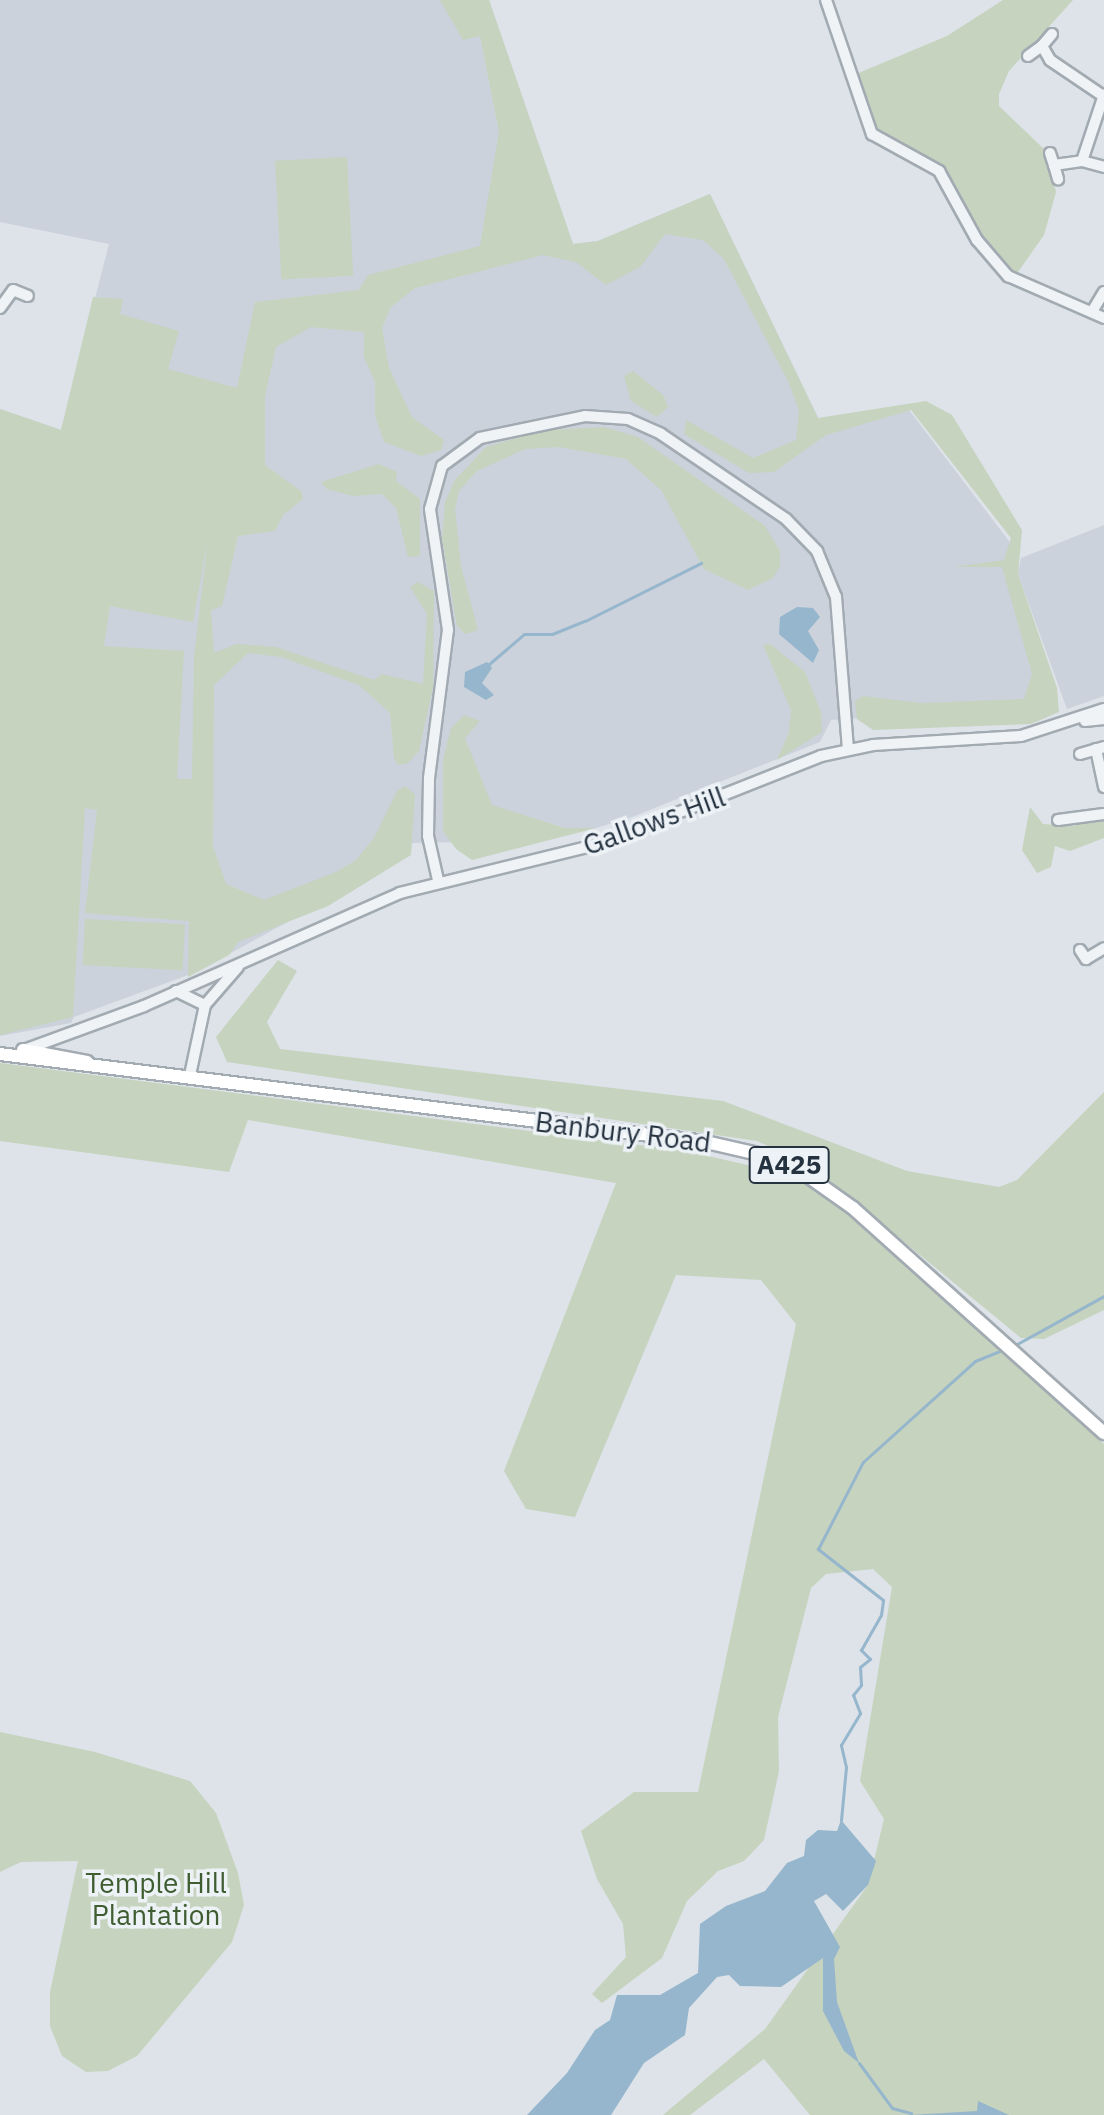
<!DOCTYPE html>
<html>
<head>
<meta charset="utf-8">
<style>
	body { margin:0 }
	#map { position:relative; width:1104px; height:2115px; overflow:hidden; background:#dde3e8; font-family:"IBM Plex Sans",sans-serif }
	div>[style] { position:absolute }
	.built>* { inset:0; background:#cbd2db }
	.green>* { inset:0; background:#c6d3be; transform-origin:0 0 }
	.water>* { inset:0; background:#95b6cc }
	.stream>* { height:3px; margin:-1.5px; padding:0 1.5px; transform-origin:1.5px; border-radius:1.5px; background:#95b6cc }
	.roads { filter:drop-shadow(2px 0 #a2aab2) drop-shadow(-2px 0 #a2aab2) drop-shadow(0 2px #a2aab2) drop-shadow(0 -2px #a2aab2) }
	.minor>* { height:10px; margin:-5px; padding:0 5px; transform-origin:5px; border-radius:5px; background:#f0f3f6 }
	.major>* { height:12px; margin:-6px; padding:0 6px; transform-origin:6px; border-radius:6px; background:#fff }
	span { translate:-50% -50%; white-space:nowrap; text-align:center; line-height:1.15; -webkit-text-stroke:7px #edf2f6; paint-order:stroke }
	.shield-label span { padding:2px 6px; background:#edf2f6; border:2px solid; border-radius:6px; -webkit-text-stroke-width:0 }
	.shield-label { font-size:26px; color:#253240; font-weight:700 }
	.street-label { font-size:28px; color:#253240 }
	.park-label { font-size:28px; color:#3f5d31 }
</style>
</head>
<body>
<div id="map">
	<div class="built">
		<div style="clip-path:polygon(0 0,489px 0,573px 244px,598px 241px,710px 194px,826px 434px,909px 410px,1012px 545px,1015px 598px,1047px 706px,831px 720px,820px 742px,632px 817px,596px 828px,565px 828px,526px 816px,466px 842px,412px 843px,399px 861px,196px 972px,74px 1017px,71px 1023px,0 1036px,0 409px,61px 430px,109px 244px,0 222px)"></div>
		<div style="clip-path:polygon(1104px 525px,1104px 696px,1067px 709px,1018px 574px,1021px 558px)"></div>
	</div>
	<div class="green">
		<div style="clip-path:polygon(evenodd,440px 0,489px 0,573px 244px,598px 241px,710px 194px,818px 418px,926px 401px,952px 415px,1022px 530px,1018px 574px,1057px 688px,1059px 712px,1031px 724px,873px 730px,857px 719px,855px 701px,863px 696px,922px 703px,1024px 699px,1032px 674px,1002px 567px,954px 567px,1004px 560px,1011px 538px,911px 410px,826px 435px,774px 472px,749px 473px,684px 434px,686px 420px,753px 458px,796px 440px,799px 411px,789px 383px,724px 259px,703px 240px,665px 234px,640px 267px,606px 285px,576px 262px,543px 255px,415px 288px,391px 307px,382px 328px,389px 368px,412px 417px,444px 440px,441px 450px,421px 456px,384px 442px,375px 415px,375px 382px,364px 357px,364px 332px,311px 327px,276px 347px,265px 396px,265px 465px,302px 492px,303px 499px,283px 515px,275px 531px,238px 536px,222px 606px,211px 610px,214px 653px,237px 644px,276px 647px,374px 680px,382px 674px,423px 684px,427px 614px,410px 587px,418px 582px,434px 591px,433px 687px,419px 751px,408px 763px,398px 765px,394px 758px,390px 713px,359px 685px,281px 657px,248px 653px,214px 685px,213px 846px,226px 884px,264px 900px,336px 872px,355px 861px,374px 838px,397px 791px,405px 786px,415px 794px,411px 855px,328px 906px,238px 942px,229px 955px,188px 977px,189px 921px,85px 913px,97px 810px,85px 808px,73px 1017px,0 1035px,0 409px,61px 430px,93px 297px,123px 299px,120px 314px,179px 331px,168px 369px,237px 388px,255px 302px,359px 290px,368px 275px,480px 246px,499px 132px,480px 36px,463px 40px,440px 0,208px 539px,194px 656px,192px 779px,177px 779px,184px 651px,104px 646px,110px 606px,193px 622px,208px 539px)"></div>
		<div style="clip-path:polygon(1003px 0,1073px 0,1009px 71px,999px 94px,999px 106px,1045px 150px,1056px 192px,1044px 235px,1013px 279px,999px 268px,946px 180px,877px 139px,849px 77px,947px 36px)"></div>
		<div style="left:347px;top:157px;width:119px;height:72px;rotate:87deg"></div>
		<div style="clip-path:polygon(633px 371px,663px 395px,668px 407px,657px 417px,631px 401px,624px 376px)"></div>
		<div style="clip-path:polygon(604px 427px,638px 437px,765px 526px,780px 551px,780px 566px,773px 578px,748px 590px,704px 569px,661px 490px,626px 459px,559px 447px,525px 449px,477px 471px,459px 491px,455px 509px,461px 566px,478px 630px,465px 634px,457px 626px,442px 538px,445px 502px,455px 480px,486px 447px,544px 430px)"></div>
		<div style="clip-path:polygon(379px 464px,397px 472px,396px 481px,420px 499px,420px 556px,408px 557px,396px 508px,382px 494px,353px 496px,327px 489px,321px 482px)"></div>
		<div style="clip-path:polygon(770px 644px,805px 672px,821px 712px,822px 732px,777px 760px,789px 732px,791px 710px,763px 645px)"></div>
		<div style="clip-path:polygon(464px 715px,480px 721px,465px 738px,492px 805px,565px 828px,596px 828px,472px 860px,456px 849px,443px 831px,443px 760px,451px 728px)"></div>
		<div style="clip-path:polygon(1030px 807px,1043px 824px,1073px 826px,1104px 818px,1104px 838px,1070px 851px,1055px 846px,1051px 867px,1037px 873px,1022px 850px)"></div>
		<div style="left:85px;top:919px;width:100px;height:46px;rotate:3deg"></div>
		<div style="clip-path:polygon(278px 960px,297px 971px,267px 1022px,280px 1049px,723px 1101px,907px 1171px,999px 1187px,1017px 1180px,1104px 1092px,1104px 1310px,1044px 1339px,1021px 1338px,813px 1167px,757px 1141px,227px 1062px,216px 1037px)"></div>
		<div style="clip-path:polygon(0 1063px,686px 1151px,791px 1175px,820px 1190px,1104px 1444px,1104px 2115px,810px 2115px,764px 2059px,690px 2115px,663px 2115px,765px 2029px,868px 1885px,884px 1819px,860px 1781px,892px 1587px,873px 1569px,826px 1574px,811px 1588px,778px 1717px,779px 1771px,764px 1840px,744px 1861px,718px 1871px,687px 1901px,662px 1958px,602px 2003px,592px 1994px,626px 1957px,623px 1924px,597px 1879px,581px 1831px,634px 1792px,698px 1792px,796px 1324px,761px 1280px,676px 1275px,575px 1517px,526px 1509px,504px 1471px,616px 1183px,248px 1120px,229px 1172px,0 1141px)"></div>
		<div style="clip-path:polygon(0 1732px,95px 1752px,190px 1781px,216px 1813px,238px 1873px,244px 1905px,232px 1942px,137px 2056px,108px 2071px,86px 2072px,62px 2056px,50px 2026px,50px 1992px,78px 1861px,21px 1862px,0 1872px)"></div>
	</div>
	<div class="water">
		<div style="clip-path:polygon(797px 607px,813px 608px,820px 617px,808px 631px,819px 650px,813px 663px,779px 634px,780px 617px)"></div>
		<div style="clip-path:polygon(487px 662px,492px 668px,482px 683px,494px 695px,486px 700px,464px 687px,465px 672px)"></div>
		<div style="clip-path:polygon(841px 1820px,876px 1861px,868px 1885px,843px 1911px,826px 1894px,814px 1901px,840px 1947px,834px 1959px,837px 2002px,859px 2063px,844px 2051px,823px 2011px,823px 1958px,781px 1987px,740px 1986px,729px 1975px,717px 1977px,689px 2008px,685px 2035px,644px 2063px,611px 2115px,527px 2115px,567px 2073px,595px 2030px,610px 2020px,617px 1995px,660px 1995px,698px 1973px,700px 1924px,726px 1906px,765px 1891px,787px 1863px,804px 1856px,806px 1840px,818px 1830px,837px 1831px)"></div>
		<div style="clip-path:polygon(978px 2101px,1009px 2115px,910px 2115px,977px 2111px)"></div>
	</div>
	<div class="stream">
		<div style="left:489px;top:664px;width:46px;rotate:-40.6deg"></div>
		<div style="left:524px;top:634px;width:28px"></div>
		<div style="left:552px;top:634px;width:35px;rotate:-22deg"></div>
		<div style="left:585px;top:621px;width:130px;rotate:-26.6deg"></div>
		<div style="left:1017px;top:1344px;width:99px;rotate:-28.9deg"></div>
		<div style="left:841px;top:1820px;width:53px;rotate:-84.6deg"></div>
		<div style="left:846px;top:1767px;width:23px;rotate:-103deg"></div>
		<div style="left:841px;top:1745px;width:37px;rotate:-59deg"></div>
		<div style="left:860px;top:1713px;width:19px;rotate:-111deg"></div>
		<div style="left:853px;top:1695px;width:13px;rotate:-51deg"></div>
		<div style="left:861px;top:1685px;width:18px;rotate:-93deg"></div>
		<div style="left:860px;top:1667px;width:13px;rotate:-39deg"></div>
		<div style="left:870px;top:1659px;width:13px;rotate:-135deg"></div>
		<div style="left:861px;top:1650px;width:40px;rotate:-60.3deg"></div>
		<div style="left:881px;top:1615px;width:15px;rotate:-82deg"></div>
		<div style="left:883px;top:1600px;width:83px;rotate:-141.9deg"></div>
		<div style="left:818px;top:1549px;width:98px;rotate:-62.7deg"></div>
		<div style="left:863px;top:1462px;width:151px;rotate:-42deg"></div>
		<div style="left:975px;top:1361px;width:29px;rotate:-22deg"></div>
		<div style="left:859px;top:2063px;width:56px;rotate:53.7deg"></div>
		<div style="left:892px;top:2108px;width:20px;rotate:15deg"></div>
	</div>
	<div class="roads">
		<div class="minor">
			<div style="left:826px;top:0;width:142px;rotate:71.1deg"></div>
			<div style="left:872px;top:134px;width:77px;rotate:28.9deg"></div>
			<div style="left:939px;top:171px;width:79px;rotate:61.2deg"></div>
			<div style="left:977px;top:240px;width:48px;rotate:49.3deg"></div>
			<div style="left:1008px;top:276px;width:105px;rotate:23.6deg"></div>
			<div style="left:1052px;top:34px;width:16px;rotate:130deg"></div>
			<div style="left:1042px;top:46px;width:16px;rotate:60deg"></div>
			<div style="left:1050px;top:60px;width:64px;rotate:34.2deg"></div>
			<div style="left:1028px;top:56px;width:17px;rotate:-36deg"></div>
			<div style="left:1050px;top:153px;width:13px;rotate:72deg"></div>
			<div style="left:1054px;top:165px;width:28px;rotate:-8deg"></div>
			<div style="left:1082px;top:161px;width:23px;rotate:15deg"></div>
			<div style="left:1082px;top:161px;width:70px;rotate:-71.6deg"></div>
			<div style="left:1054px;top:165px;width:15px;rotate:74deg"></div>
			<div style="left:0;top:308px;width:22px;rotate:-54deg"></div>
			<div style="left:13px;top:290px;width:16px;rotate:22deg"></div>
			<div style="left:1093px;top:310px;width:21px;rotate:-59deg"></div>
			<div style="left:1085px;top:721px;width:19px;rotate:-6deg"></div>
			<div style="left:1096px;top:749px;width:39px;rotate:78deg"></div>
			<div style="left:1080px;top:754px;width:25px;rotate:-16deg"></div>
			<div style="left:1058px;top:820px;width:46px;rotate:-7.4deg"></div>
			<div style="left:438px;top:880px;width:45px;rotate:-102.8deg"></div>
			<div style="left:428px;top:836px;width:58px;rotate:-89deg"></div>
			<div style="left:429px;top:778px;width:149px;rotate:-82.7deg"></div>
			<div style="left:448px;top:630px;width:122px;rotate:-98.5deg"></div>
			<div style="left:430px;top:509px;width:45px;rotate:-74.4deg"></div>
			<div style="left:442px;top:466px;width:47px;rotate:-36.4deg"></div>
			<div style="left:480px;top:438px;width:107px;rotate:-11.8deg"></div>
			<div style="left:585px;top:416px;width:43px;rotate:4deg"></div>
			<div style="left:628px;top:419px;width:36px;rotate:24deg"></div>
			<div style="left:661px;top:434px;width:151px;rotate:34.2deg"></div>
			<div style="left:786px;top:519px;width:45px;rotate:45.9deg"></div>
			<div style="left:817px;top:551px;width:50px;rotate:67.6deg"></div>
			<div style="left:836px;top:597px;width:152px;rotate:85.5deg"></div>
			<div style="left:1080px;top:950px;width:11px;rotate:56deg"></div>
			<div style="left:1086px;top:959px;width:21px;rotate:-31deg"></div>
			<div style="left:176px;top:991px;width:32px;rotate:26deg"></div>
			<div style="left:24px;top:1050px;width:128px;rotate:-20.1deg"></div>
			<div style="left:144px;top:1006px;width:280px;rotate:-23.8deg"></div>
			<div style="left:400px;top:893px;width:205px;rotate:-13.8deg"></div>
			<div style="left:599px;top:844px;width:239px;rotate:-21.6deg"></div>
			<div style="left:821px;top:756px;width:53px;rotate:-11.9deg"></div>
			<div style="left:873px;top:745px;width:148px;rotate:-3.5deg"></div>
			<div style="left:1021px;top:736px;width:87px;rotate:-18deg"></div>
			<div style="left:190px;top:1075px;width:72px;rotate:-77.9deg"></div>
			<div style="left:205px;top:1005px;width:50px;rotate:-49deg"></div>
		</div>
		<div class="major">
			<div style="left:23px;top:1050px;width:65px;rotate:10.6deg"></div>
			<div style="left:0;top:1054px;width:711px;rotate:7.11deg"></div>
			<div style="left:706px;top:1142px;width:63px;rotate:12.9deg"></div>
			<div style="left:767px;top:1156px;width:42px;rotate:25.3deg"></div>
			<div style="left:805px;top:1174px;width:59px;rotate:35.3deg"></div>
			<div style="left:853px;top:1208px;width:337px;rotate:41.9deg"></div>
		</div>
	</div>
	<div class="shield-label">
		<span style="left:789px;top:1165px">A425</span>
	</div>
	<div class="street-label">
		<span style="left:654px;top:821px;rotate:-20deg">Gallows Hill</span>
		<span style="left:623px;top:1132px;rotate:7deg">Banbury Road</span>
	</div>
	<div class="park-label">
		<span style="left:156px;top:1899px">Temple Hill<br>Plantation</span>
	</div>
</div>
</body>
</html>
